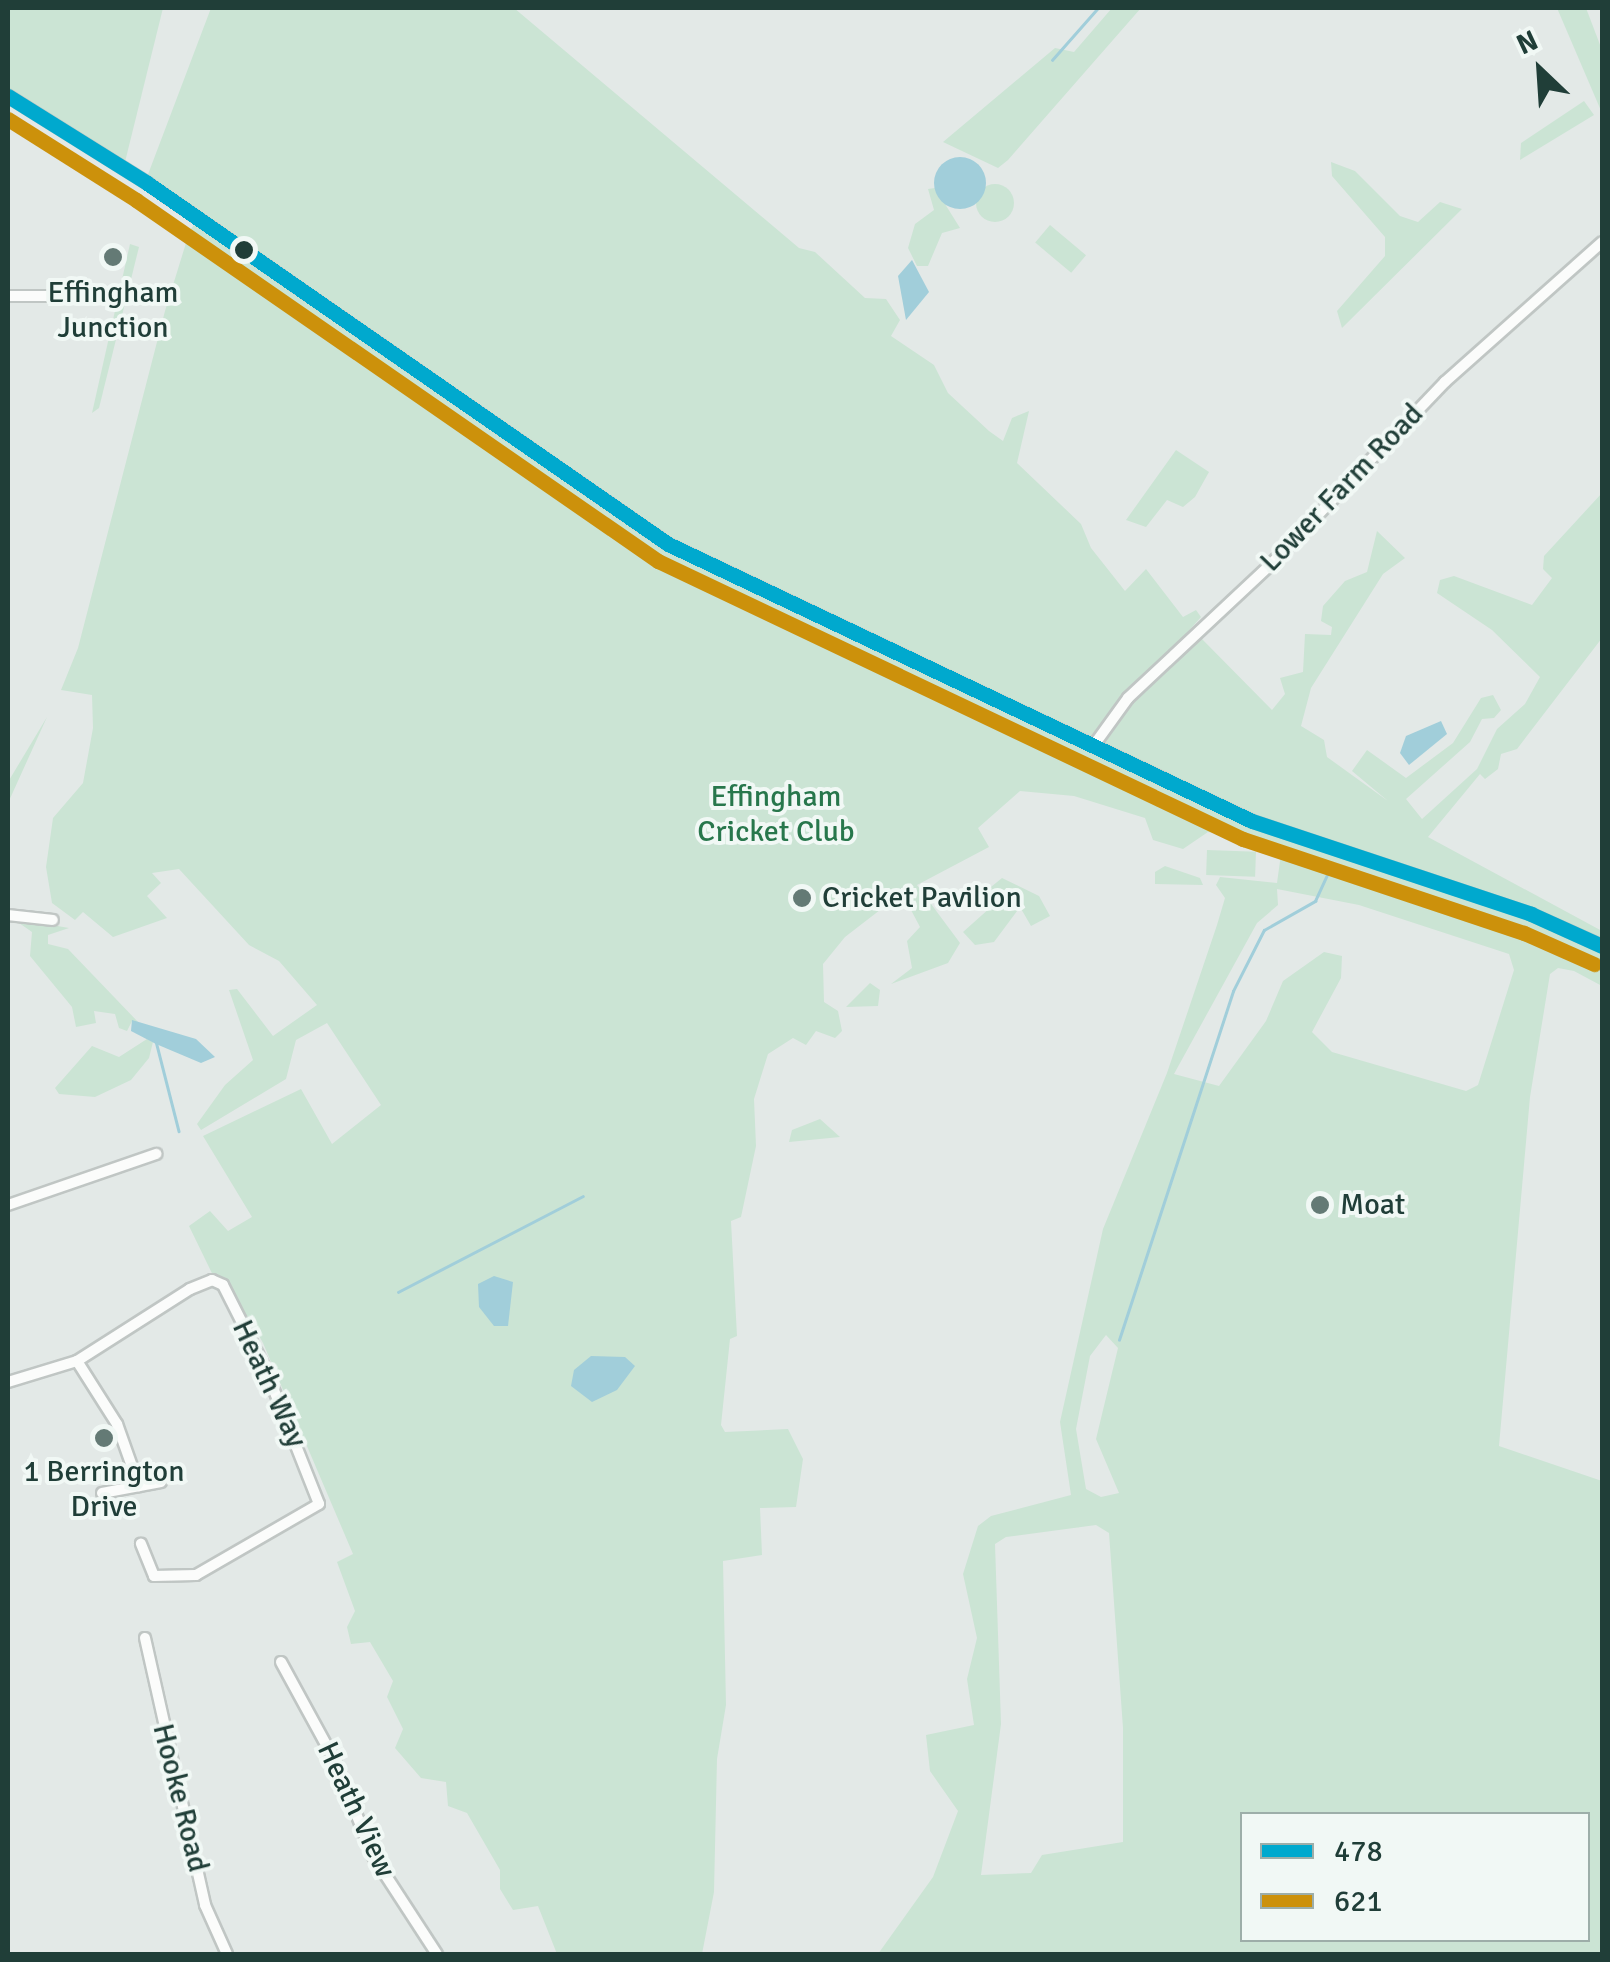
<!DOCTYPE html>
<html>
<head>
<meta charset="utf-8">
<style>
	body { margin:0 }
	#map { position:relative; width:1610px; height:1962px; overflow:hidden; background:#e3e9e7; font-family:Signika,sans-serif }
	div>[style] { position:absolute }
	.green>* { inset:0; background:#cbe4d4; transform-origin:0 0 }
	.round { border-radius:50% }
	.water>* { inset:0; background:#a1ceda }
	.stream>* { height:2.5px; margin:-1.25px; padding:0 1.25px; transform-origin:1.25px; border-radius:1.25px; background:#a1ceda }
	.roads { filter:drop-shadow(2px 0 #c0c6c4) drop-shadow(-2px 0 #c0c6c4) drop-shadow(0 2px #c0c6c4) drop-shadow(0 -2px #c0c6c4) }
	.minor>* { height:10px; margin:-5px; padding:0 5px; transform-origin:5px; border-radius:5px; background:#fbfcfb }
	.bus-1>* { height:15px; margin:-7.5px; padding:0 7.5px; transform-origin:7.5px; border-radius:7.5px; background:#00a9ce }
	.bus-2>* { height:15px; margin:-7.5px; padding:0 7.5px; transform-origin:7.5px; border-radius:7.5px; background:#cc910b }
	.dots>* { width:28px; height:28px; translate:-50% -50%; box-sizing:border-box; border:5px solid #f1f8f5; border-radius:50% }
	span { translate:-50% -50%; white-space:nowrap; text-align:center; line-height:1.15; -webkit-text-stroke:8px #f1f8f5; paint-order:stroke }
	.poi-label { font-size:30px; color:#203e38 }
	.left { translate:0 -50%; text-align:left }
	.street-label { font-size:30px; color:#203e38 }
	.park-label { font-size:30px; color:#28774c }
	.frame { position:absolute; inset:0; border:10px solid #203e38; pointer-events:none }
	.legend { position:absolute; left:1240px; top:1812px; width:350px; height:130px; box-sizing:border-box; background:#f1f8f5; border:2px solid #9daea9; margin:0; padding:12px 18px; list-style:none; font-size:30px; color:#203e38 }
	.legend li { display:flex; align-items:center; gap:20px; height:50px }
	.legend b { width:50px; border:2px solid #9daea9 }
	.north { position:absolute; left:1490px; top:20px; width:100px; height:100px; -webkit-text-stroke:8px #f1f8f5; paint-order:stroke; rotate:335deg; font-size:28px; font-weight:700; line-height:40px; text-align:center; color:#203e38 }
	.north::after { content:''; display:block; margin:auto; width:35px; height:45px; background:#203e38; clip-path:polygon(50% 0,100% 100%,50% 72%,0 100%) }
</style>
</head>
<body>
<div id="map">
	<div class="green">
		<div style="clip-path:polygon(8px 8px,163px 8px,125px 162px,8px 90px)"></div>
		<div style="clip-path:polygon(evenodd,211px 8px,514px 8px,799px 248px,815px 252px,865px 298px,886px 299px,900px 320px,891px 336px,934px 365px,948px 393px,989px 431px,1003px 441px,1012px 418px,1029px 411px,1017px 463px,1081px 524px,1091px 548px,1125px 591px,1146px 569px,1183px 617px,1196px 610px,1201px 617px,1186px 634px,1200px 637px,1272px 710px,1285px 694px,1280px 678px,1303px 672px,1305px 634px,1331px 635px,1332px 627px,1321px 621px,1323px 606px,1345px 581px,1367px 572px,1377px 531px,1405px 558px,1383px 574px,1311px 688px,1301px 726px,1324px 740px,1327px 757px,1388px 801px,1352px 771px,1367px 750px,1406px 778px,1453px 743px,1481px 698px,1493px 695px,1501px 710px,1494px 718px,1482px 719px,1470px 742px,1406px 799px,1422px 819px,1477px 769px,1497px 729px,1525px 704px,1540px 677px,1492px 630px,1437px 593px,1440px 580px,1454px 576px,1532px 605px,1552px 578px,1543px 569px,1544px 556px,1602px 493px,1602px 638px,1517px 749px,1501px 754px,1498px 769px,1485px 779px,1480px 774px,1428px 837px,1602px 931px,1602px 986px,1574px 971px,1558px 968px,1550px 974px,1530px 1097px,1499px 1446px,1602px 1481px,1602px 1954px,878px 1954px,933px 1877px,958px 1811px,930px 1771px,926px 1735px,974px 1725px,967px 1679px,977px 1638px,963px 1574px,978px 1526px,991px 1516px,1071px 1495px,1060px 1422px,1103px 1229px,1167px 1073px,1217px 925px,1225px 898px,1216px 885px,1220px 877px,1277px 883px,1281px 854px,1249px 846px,1246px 837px,1208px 832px,1183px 849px,1153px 840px,1145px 818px,1074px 796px,1020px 791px,978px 828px,989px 847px,917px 885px,960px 943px,948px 963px,891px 984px,912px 968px,907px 941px,920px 927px,902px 893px,845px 937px,823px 964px,824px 1002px,838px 1011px,842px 1031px,835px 1038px,816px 1031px,806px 1045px,793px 1038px,768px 1054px,754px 1099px,756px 1146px,741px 1217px,731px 1221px,737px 1336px,730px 1339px,721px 1425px,725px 1432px,788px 1429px,803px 1459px,796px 1507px,760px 1508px,762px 1555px,723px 1561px,726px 1705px,717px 1759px,714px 1892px,702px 1954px,557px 1954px,538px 1906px,513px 1910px,500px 1889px,500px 1870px,467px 1813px,448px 1806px,446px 1782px,421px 1778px,395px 1748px,403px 1729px,387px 1697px,393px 1681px,370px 1642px,351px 1644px,347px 1627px,355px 1611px,337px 1562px,353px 1554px,263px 1343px,258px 1334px,242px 1335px,189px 1226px,210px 1211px,228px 1231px,252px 1217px,203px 1136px,301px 1089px,332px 1144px,381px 1105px,327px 1023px,296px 1040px,286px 1079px,201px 1130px,197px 1124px,225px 1085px,253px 1060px,229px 990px,237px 989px,273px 1036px,317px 1005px,279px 961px,249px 945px,179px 869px,152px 873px,161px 883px,147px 896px,167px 918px,113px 937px,83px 912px,75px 920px,52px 903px,46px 867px,53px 818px,83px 783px,93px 728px,92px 695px,61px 690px,78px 648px,165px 311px,190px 230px,202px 215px,147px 177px,211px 8px,1277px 889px,1359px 905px,1509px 954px,1514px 970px,1478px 1085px,1466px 1091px,1332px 1052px,1312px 1032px,1341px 978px,1342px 956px,1324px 952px,1283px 981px,1266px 1021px,1219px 1086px,1174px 1074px,1257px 923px,1278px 905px,1277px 889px,211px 8px,1106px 1335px,1118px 1348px,1096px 1439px,1119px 1493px,1101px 1497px,1086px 1489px,1076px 1429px,1090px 1356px,1106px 1335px,211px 8px,1096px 1525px,1109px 1533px,1123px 1728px,1123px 1842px,1042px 1855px,1031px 1873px,981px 1875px,1001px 1724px,995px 1544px,1006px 1537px,1096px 1525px,211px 8px,1242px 1814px,1588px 1814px,1588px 1940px,1242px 1940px,1242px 1814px)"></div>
		<div style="clip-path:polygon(1112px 8px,1141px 8px,1008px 160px,998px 168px,943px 142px,1055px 48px,1074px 52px)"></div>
		<div style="clip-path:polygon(1557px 8px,1586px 8px,1602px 50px,1602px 113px)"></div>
		<div style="clip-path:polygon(1584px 101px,1594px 115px,1520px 160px,1521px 143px)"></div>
		<div style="clip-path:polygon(1331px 162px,1355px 171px,1400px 216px,1418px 222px,1440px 202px,1462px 209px,1342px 328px,1337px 311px,1385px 256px,1385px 237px,1332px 176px)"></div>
		<div class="round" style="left:976px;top:184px;width:38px;height:38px"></div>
		<div style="clip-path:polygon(935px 188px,960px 228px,942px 233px,928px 266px,917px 266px,908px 248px,915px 224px,934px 210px,928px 189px)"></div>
		<div style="left:1050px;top:225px;width:47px;height:23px;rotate:40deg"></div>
		<div style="clip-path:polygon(130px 244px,139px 247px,99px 408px,92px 413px)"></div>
		<div style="clip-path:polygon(1176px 450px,1209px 472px,1195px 497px,1183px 507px,1167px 500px,1146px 527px,1126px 520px)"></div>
		<div style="clip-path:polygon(47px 717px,8px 803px,8px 815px,8px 782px)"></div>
		<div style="left:1207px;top:850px;width:49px;height:25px;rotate:2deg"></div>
		<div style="clip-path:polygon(1165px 866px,1200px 878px,1203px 885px,1155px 884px,1155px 872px)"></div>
		<div style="clip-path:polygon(1002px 878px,1039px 896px,1050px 916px,1031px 926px,1020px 907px,994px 942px,975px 945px,963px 932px,991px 907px,986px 891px)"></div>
		<div style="clip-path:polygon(12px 918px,69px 928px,48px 935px,48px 944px,68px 949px,139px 1023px,132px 1021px,127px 1031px,119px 1028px,115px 1014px,94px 1011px,96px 1023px,76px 1027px,72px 1007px,30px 956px,32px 932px)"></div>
		<div style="clip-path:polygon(870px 983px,880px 990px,878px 1006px,846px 1007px)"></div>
		<div style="clip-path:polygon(147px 1039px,153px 1042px,149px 1058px,131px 1080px,95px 1097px,59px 1094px,55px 1088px,92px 1046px,119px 1057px)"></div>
		<div style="clip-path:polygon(820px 1119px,840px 1137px,789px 1142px,792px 1130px)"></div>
	</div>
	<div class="water">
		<div class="round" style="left:934px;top:157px;width:52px;height:52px"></div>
		<div style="clip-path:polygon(912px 260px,929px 292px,906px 320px,898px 276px)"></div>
		<div style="clip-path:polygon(1441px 721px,1447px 734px,1409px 765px,1400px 753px,1406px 736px)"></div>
		<div style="clip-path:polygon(132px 1020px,196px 1039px,215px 1057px,201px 1063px,156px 1044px,131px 1031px)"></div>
		<div style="clip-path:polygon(494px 1276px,513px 1282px,508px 1326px,494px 1326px,479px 1307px,478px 1284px)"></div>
		<div style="clip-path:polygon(591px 1356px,625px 1357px,635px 1366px,617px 1390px,592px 1402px,571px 1386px,574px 1370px)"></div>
	</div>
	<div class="stream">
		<div style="left:1052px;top:60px;width:69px;rotate:-48.5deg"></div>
		<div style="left:156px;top:1041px;width:93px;rotate:75.7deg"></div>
		<div style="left:398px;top:1292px;width:208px;rotate:-27.4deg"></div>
		<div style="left:1119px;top:1340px;width:367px;rotate:-71.9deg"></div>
		<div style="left:1233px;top:991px;width:68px;rotate:-63.1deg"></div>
		<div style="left:1264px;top:930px;width:59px;rotate:-29.6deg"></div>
		<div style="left:1315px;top:901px;width:41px;rotate:-65.3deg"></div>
	</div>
	<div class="roads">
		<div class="minor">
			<div style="left:8px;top:96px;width:164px;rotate:32deg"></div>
			<div style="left:147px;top:183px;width:634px;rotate:34.72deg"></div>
			<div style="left:668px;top:544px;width:646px;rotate:25.38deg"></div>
			<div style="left:1252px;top:821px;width:294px;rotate:18.4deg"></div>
			<div style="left:1531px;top:914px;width:78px;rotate:24.3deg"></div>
			<div style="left:8px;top:296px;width:47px"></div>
			<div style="left:1094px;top:745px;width:58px;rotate:-54.1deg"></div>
			<div style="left:1128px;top:698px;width:195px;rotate:-43.1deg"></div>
			<div style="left:1270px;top:565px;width:253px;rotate:-46.3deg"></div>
			<div style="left:1445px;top:382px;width:210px;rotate:-41.7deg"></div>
			<div style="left:8px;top:915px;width:45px;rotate:6.3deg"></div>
			<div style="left:8px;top:1205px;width:157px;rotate:-19deg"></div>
			<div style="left:77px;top:1361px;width:75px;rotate:57.6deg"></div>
			<div style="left:117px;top:1424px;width:66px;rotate:70.5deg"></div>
			<div style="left:8px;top:1382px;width:72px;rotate:-16.9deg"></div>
			<div style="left:77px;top:1361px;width:134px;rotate:-32.5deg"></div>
			<div style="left:190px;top:1289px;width:24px;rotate:-22deg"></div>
			<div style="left:212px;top:1280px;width:12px;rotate:24deg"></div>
			<div style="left:223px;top:1285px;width:95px;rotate:63.2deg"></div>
			<div style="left:266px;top:1370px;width:144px;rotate:68.4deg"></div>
			<div style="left:319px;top:1504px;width:142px;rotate:150deg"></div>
			<div style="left:196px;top:1575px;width:42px;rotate:178.6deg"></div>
			<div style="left:154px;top:1576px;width:35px;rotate:-112deg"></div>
			<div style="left:102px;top:1493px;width:60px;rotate:-10.6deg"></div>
			<div style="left:145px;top:1638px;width:274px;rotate:77.3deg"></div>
			<div style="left:205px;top:1905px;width:54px;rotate:65.8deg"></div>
			<div style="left:281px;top:1662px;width:113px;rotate:61.4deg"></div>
			<div style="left:335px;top:1761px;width:102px;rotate:68.2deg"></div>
			<div style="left:373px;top:1856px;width:117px;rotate:56.9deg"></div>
		</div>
	</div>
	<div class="bus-1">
		<div style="left:8px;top:96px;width:164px;rotate:32deg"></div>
		<div style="left:147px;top:183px;width:634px;rotate:34.72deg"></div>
		<div style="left:668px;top:544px;width:646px;rotate:25.38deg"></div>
		<div style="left:1252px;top:821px;width:294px;rotate:18.4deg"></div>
		<div style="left:1531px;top:914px;width:78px;rotate:24.3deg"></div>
	</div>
	<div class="bus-2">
		<div style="left:8px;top:119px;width:151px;rotate:32.3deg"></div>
		<div style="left:136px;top:200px;width:635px;rotate:34.67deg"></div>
		<div style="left:658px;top:561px;width:648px;rotate:25.42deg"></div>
		<div style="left:1243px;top:839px;width:296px;rotate:18.5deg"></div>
		<div style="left:1524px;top:933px;width:77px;rotate:23.9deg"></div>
	</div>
	<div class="dots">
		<div style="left:244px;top:250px;background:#203e38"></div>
		<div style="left:113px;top:257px;background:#647a75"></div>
		<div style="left:802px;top:898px;background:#647a75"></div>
		<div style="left:1320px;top:1205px;background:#647a75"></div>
		<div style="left:104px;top:1438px;background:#647a75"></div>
	</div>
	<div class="poi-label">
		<span style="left:113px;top:310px">Effingham<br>Junction</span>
		<span class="left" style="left:822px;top:898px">Cricket Pavilion</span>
		<span class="left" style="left:1340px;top:1205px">Moat</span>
		<span style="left:104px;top:1489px">1 Berrington<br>Drive</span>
	</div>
	<div class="street-label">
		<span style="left:1342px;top:488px;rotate:-46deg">Lower Farm Road</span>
		<span style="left:269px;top:1384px;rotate:65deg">Heath Way</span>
		<span style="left:180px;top:1798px;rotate:76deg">Hooke Road</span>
		<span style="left:356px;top:1810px;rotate:65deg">Heath View</span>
	</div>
	<div class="park-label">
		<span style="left:776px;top:814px">Effingham<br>Cricket Club</span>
	</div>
	<div class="frame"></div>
	<ul class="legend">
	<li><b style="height:12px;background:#00a9ce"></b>478</li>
	<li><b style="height:12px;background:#cc910b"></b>621</li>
	</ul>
	<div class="north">N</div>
</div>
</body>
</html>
